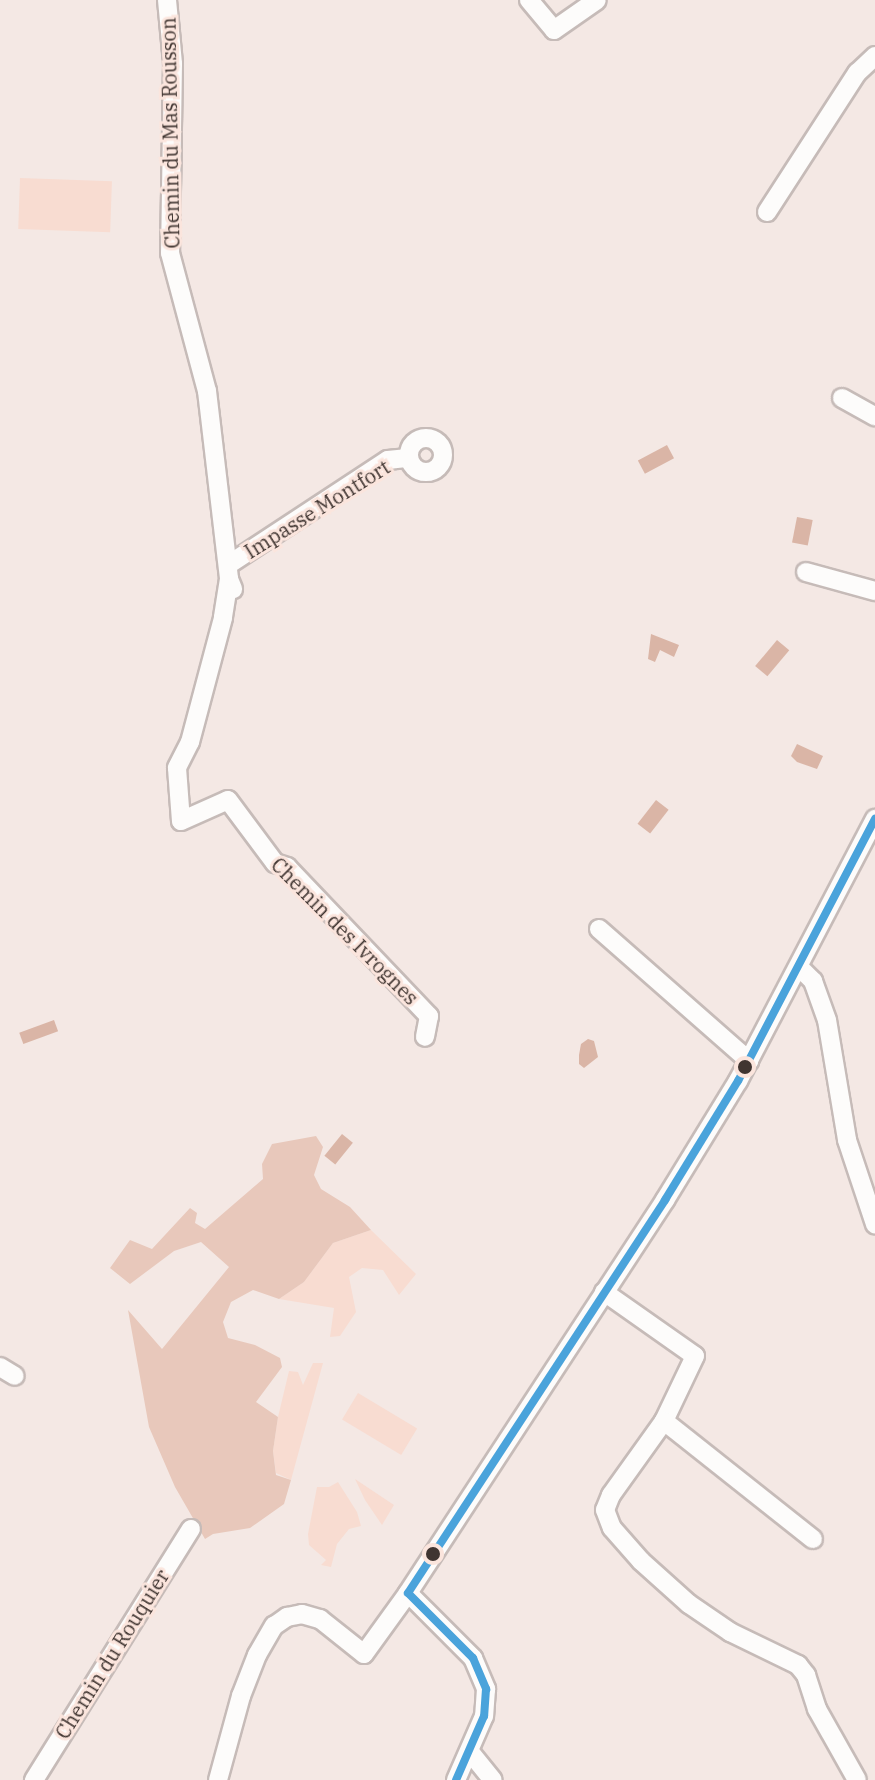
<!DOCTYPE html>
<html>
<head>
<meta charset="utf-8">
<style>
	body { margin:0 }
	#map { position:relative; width:875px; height:1780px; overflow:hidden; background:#f4e8e4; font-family:"IBM Plex Serif",serif }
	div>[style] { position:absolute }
	.green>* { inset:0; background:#f8dcd1; transform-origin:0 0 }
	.forest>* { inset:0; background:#e8c8bb }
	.water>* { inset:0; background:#dab5a6; transform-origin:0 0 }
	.roads { filter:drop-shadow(2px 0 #c6bbb8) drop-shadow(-2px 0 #c6bbb8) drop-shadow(0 2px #c6bbb8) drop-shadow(0 -2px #c6bbb8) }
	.minor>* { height:18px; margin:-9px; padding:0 9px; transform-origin:9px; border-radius:9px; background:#fdfcfb }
	.minor>.ring { margin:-9px; padding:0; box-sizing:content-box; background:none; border:18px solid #fdfcfb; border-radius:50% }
	.bus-1>* { height:8px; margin:-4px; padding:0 4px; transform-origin:4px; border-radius:4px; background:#4aa3db }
	.dots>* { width:22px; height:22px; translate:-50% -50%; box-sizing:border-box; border:4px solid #fbe5dd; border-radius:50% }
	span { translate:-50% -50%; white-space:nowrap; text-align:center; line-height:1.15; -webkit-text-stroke:6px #fbe5dd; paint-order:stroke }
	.street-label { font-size:20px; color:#403531 }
</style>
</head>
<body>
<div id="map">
	<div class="green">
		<div style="left:20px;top:178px;width:92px;height:51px;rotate:2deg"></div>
		<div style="clip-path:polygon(371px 1230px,416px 1274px,399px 1295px,383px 1270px,362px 1268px,349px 1277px,356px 1312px,340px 1336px,330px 1337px,334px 1308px,279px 1299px,304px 1282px,333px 1243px)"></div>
		<div style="clip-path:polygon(313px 1363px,323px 1363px,291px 1480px,276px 1473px,273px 1451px,278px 1417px,289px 1371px,298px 1372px,303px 1385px)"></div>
		<div style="left:358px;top:1393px;width:69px;height:31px;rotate:31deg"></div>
		<div style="clip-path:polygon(355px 1479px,394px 1505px,382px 1525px,365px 1500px)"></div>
		<div style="clip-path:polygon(338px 1482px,357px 1512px,361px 1526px,349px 1529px,337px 1544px,331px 1567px,321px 1565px,326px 1560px,309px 1545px,308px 1534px,317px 1487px,329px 1487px)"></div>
	</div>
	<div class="forest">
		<div style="clip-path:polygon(316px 1136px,323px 1147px,314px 1175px,321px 1189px,350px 1207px,371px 1230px,333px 1243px,304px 1282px,279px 1299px,253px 1290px,231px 1302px,223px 1322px,228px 1338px,255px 1345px,280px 1358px,282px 1367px,256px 1402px,278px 1417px,273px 1451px,276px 1475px,291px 1480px,284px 1504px,250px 1528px,213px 1534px,205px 1539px,175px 1487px,149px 1427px,128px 1310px,162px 1349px,229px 1267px,201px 1242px,174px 1251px,130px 1284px,110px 1268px,130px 1240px,152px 1249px,190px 1208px,197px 1213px,195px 1223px,205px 1229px,263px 1179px,262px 1164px,272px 1144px)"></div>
	</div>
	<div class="water">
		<div style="left:667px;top:445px;width:15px;height:33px;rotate:62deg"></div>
		<div style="left:797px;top:517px;width:16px;height:26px;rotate:11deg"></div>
		<div style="clip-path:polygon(651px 634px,679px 645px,674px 657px,660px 650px,655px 662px,648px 659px)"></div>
		<div style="left:777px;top:640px;width:16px;height:34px;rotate:40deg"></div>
		<div style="clip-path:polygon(797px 744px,823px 756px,817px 769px,797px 762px,791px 756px)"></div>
		<div style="left:656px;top:800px;width:16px;height:30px;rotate:38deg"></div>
		<div style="left:54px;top:1020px;width:12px;height:37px;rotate:70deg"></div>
		<div style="clip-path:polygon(588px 1039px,594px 1041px,598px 1057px,584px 1068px,579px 1064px,579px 1055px,581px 1044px)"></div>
		<div style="left:342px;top:1134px;width:14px;height:28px;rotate:39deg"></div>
	</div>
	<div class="roads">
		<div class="minor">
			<div style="left:167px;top:0;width:64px;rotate:84.6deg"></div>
			<div style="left:173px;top:64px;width:189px;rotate:90.9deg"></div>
			<div style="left:170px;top:253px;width:143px;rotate:75deg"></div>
			<div style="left:207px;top:391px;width:189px;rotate:83.3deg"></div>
			<div style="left:229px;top:579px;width:11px;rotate:68deg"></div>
			<div style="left:529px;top:0;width:39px;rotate:50deg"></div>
			<div style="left:554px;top:30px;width:52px;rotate:-34.9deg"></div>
			<div style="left:767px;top:212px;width:166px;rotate:-57.1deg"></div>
			<div style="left:857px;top:73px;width:25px;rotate:-43deg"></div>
			<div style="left:842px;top:398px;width:38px;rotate:29deg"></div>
			<div class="ring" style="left:409px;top:438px;width:16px;height:16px"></div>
			<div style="left:228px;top:565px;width:191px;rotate:-33.3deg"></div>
			<div style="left:388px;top:460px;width:20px;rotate:-6deg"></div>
			<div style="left:806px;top:572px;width:72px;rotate:15.4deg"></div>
			<div style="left:229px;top:579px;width:39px;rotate:99deg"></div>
			<div style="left:223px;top:618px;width:128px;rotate:104.9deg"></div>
			<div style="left:190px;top:742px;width:29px;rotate:117deg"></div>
			<div style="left:177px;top:768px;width:53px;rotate:85.7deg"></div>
			<div style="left:181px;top:821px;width:51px;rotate:-24.1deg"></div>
			<div style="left:228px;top:800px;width:79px;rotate:53.3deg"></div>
			<div style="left:275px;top:863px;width:13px;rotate:18deg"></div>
			<div style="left:287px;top:867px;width:206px;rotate:46.4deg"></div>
			<div style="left:429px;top:1016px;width:21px;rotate:101deg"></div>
			<div style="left:599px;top:929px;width:200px;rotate:41.3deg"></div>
			<div style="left:799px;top:967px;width:20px;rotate:45deg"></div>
			<div style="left:813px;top:981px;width:41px;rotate:70.3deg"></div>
			<div style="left:827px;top:1020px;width:122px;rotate:80.5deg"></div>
			<div style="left:847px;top:1140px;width:89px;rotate:71.6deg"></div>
			<div style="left:604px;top:1292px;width:111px;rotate:35.1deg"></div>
			<div style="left:695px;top:1356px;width:72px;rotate:115.5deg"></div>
			<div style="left:664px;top:1421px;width:91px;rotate:125.6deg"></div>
			<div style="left:611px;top:1495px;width:16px;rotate:112deg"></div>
			<div style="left:605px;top:1510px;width:19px;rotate:69deg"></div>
			<div style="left:612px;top:1528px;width:44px;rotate:48.7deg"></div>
			<div style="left:641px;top:1561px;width:64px;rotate:41.9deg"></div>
			<div style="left:689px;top:1604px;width:50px;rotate:34.3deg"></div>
			<div style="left:730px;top:1632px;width:76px;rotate:25.9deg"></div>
			<div style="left:798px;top:1665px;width:13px;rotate:51deg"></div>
			<div style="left:806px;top:1675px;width:36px;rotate:72deg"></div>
			<div style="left:817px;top:1709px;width:81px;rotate:60.6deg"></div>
			<div style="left:0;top:1367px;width:17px;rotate:31deg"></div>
			<div style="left:664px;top:1421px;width:190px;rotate:38.4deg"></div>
			<div style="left:408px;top:1593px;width:92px;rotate:45deg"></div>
			<div style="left:473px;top:1658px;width:34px;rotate:67deg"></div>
			<div style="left:486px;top:1689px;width:27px;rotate:94deg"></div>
			<div style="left:484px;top:1716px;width:70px;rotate:113.6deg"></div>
			<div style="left:470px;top:1752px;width:36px;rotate:51deg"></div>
			<div style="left:34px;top:1780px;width:296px;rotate:-58deg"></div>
			<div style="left:218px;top:1780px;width:87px;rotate:-74.7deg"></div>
			<div style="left:241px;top:1696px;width:44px;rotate:-68.7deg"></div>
			<div style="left:257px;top:1655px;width:34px;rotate:-60deg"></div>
			<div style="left:274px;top:1626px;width:16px;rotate:-35deg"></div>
			<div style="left:287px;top:1617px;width:15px;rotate:-11deg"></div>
			<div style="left:302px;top:1614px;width:19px;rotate:16deg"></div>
			<div style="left:320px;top:1619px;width:56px;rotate:38.5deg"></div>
			<div style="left:364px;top:1654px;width:75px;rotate:-54.2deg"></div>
			<div style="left:408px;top:1593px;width:470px;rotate:-56.8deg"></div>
			<div style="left:665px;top:1200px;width:140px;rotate:-58.5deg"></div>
			<div style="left:738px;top:1081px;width:296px;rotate:-62.4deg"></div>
		</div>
	</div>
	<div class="bus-1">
		<div style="left:408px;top:1593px;width:470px;rotate:-56.8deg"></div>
		<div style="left:665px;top:1200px;width:140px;rotate:-58.5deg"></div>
		<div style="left:738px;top:1081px;width:296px;rotate:-62.4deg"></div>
		<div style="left:408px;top:1593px;width:92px;rotate:45deg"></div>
		<div style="left:473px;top:1658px;width:34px;rotate:67deg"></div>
		<div style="left:486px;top:1689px;width:27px;rotate:94deg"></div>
		<div style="left:484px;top:1716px;width:70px;rotate:113.6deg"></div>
	</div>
	<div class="dots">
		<div style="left:745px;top:1067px;background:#403531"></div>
		<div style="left:433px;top:1554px;background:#403531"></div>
	</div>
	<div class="street-label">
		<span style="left:170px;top:133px;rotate:-91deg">Chemin du Mas Rousson</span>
		<span style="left:317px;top:509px;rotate:-32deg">Impasse Montfort</span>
		<span style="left:345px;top:931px;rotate:45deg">Chemin des Ivrognes</span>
		<span style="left:112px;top:1654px;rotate:-58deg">Chemin du Rouquier</span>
	</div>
</div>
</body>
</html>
